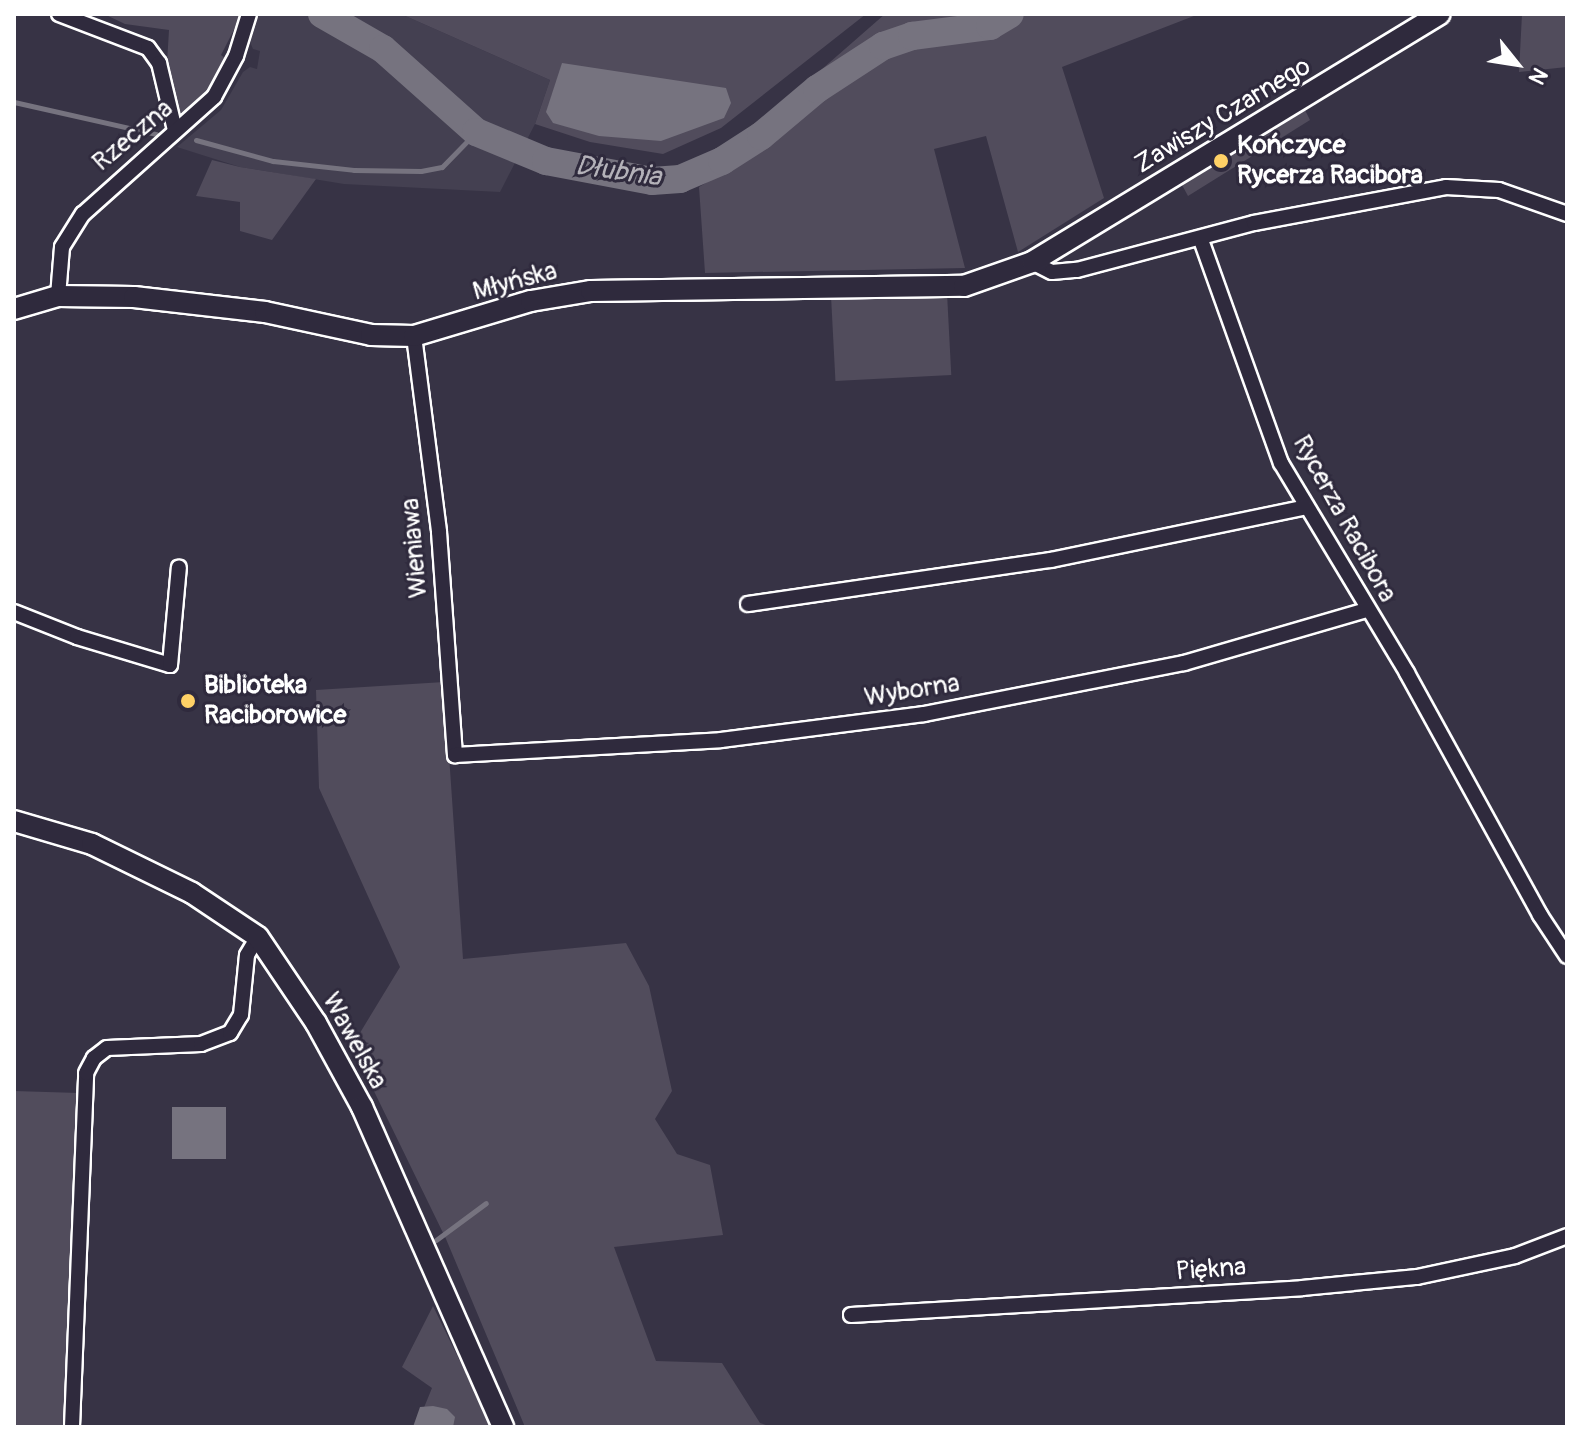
<!DOCTYPE html>
<html>
<head>
<meta charset="utf-8">
<style>
	body { margin:0 }
	#map { position:relative; width:1581px; height:1441px; overflow:hidden; background:#373345; font-family:Pangolin,sans-serif }
	div>[style] { position:absolute }
	.built>* { inset:0; background:#444051 }
	.green>* { inset:0; background:#514c5c; transform-origin:0 0 }
	.water>* { inset:0; background:#76737f; transform-origin:0 0 }
	.stream>* { height:5px; margin:-2.5px; padding:0 2.5px; transform-origin:2.5px; border-radius:2.5px; background:#76737f }
	.river>* { height:28px; margin:-14px; padding:0 14px; transform-origin:14px; border-radius:14px; background:#76737f }
	.roads { filter:drop-shadow(2px 0 #fff) drop-shadow(-2px 0 #fff) drop-shadow(0 2px #fff) drop-shadow(0 -2px #fff) }
	.street>* { height:14px; margin:-7px; padding:0 7px; transform-origin:7px; border-radius:7px; background:#2f2a3d }
	.secondary>* { height:20px; margin:-10px; padding:0 10px; transform-origin:10px; border-radius:10px; background:#2f2a3d }
	.dots>* { width:22px; height:22px; translate:-50% -50%; box-sizing:border-box; border:4px solid #2f2a3d; border-radius:50% }
	span { translate:-50% -50%; white-space:nowrap; text-align:center; line-height:1.15; -webkit-text-stroke:6px #2f2a3d; paint-order:stroke }
	.street-label { font-size:26px; color:#fff }
	.poi-label { font-size:26px; color:#fff; font-weight:700 }
	.left { translate:0 -50%; text-align:left }
	.water-label { font-size:28px; color:#b4b2b9; font-style:italic }
	.frame { position:absolute; inset:0; border:16px solid #fff; pointer-events:none }
	.north { position:absolute; left:1477px; top:24px; width:80px; height:80px; -webkit-text-stroke:6px #2f2a3d; paint-order:stroke; rotate:120deg; font-size:22px; font-weight:700; line-height:32px; text-align:center; color:#fff }
	.north::after { content:''; display:block; margin:auto; width:28px; height:36px; background:#fff; clip-path:polygon(50% 0,100% 100%,50% 72%,0 100%) }
</style>
</head>
<body>
<div id="map">
	<div class="built">
		<div style="clip-path:polygon(258px 14px,401px 14px,550px 80px,535px 124px,500px 192px,344px 184px,240px 167px,177px 147px,221px 110px,243px 72px,250px 67px,257px 69px,260px 51px,253px 49px,250px 42px)"></div>
	</div>
	<div class="green">
		<div style="clip-path:polygon(104px 14px,242px 14px,221px 55px,226px 59px,215px 81px,185px 114px,175px 109px,167px 63px,169px 30px,125px 24px)"></div>
		<div style="clip-path:polygon(401px 14px,866px 14px,721px 128px,663px 154px,590px 142px,535px 124px,550px 80px)"></div>
		<div style="clip-path:polygon(885px 14px,1199px 14px,1062px 67px,1104px 198px,1018px 252px,986px 136px,934px 149px,965px 268px,705px 273px,699px 187px,773px 143px,758px 125px)"></div>
		<div style="clip-path:polygon(1522px 14px,1567px 14px,1567px 67px,1519px 72px)"></div>
		<div style="clip-path:polygon(1304px 108px,1310px 120px,1188px 196px,1182px 185px,1216px 164px,1219px 168px,1228px 162px,1226px 158px)"></div>
		<div style="clip-path:polygon(212px 160px,240px 167px,316px 179px,272px 240px,240px 231px,240px 202px,196px 196px)"></div>
		<div style="left:947px;top:293px;width:82px;height:116px;rotate:87deg"></div>
		<div style="clip-path:polygon(444px 682px,463px 959px,626px 943px,649px 986px,672px 1091px,655px 1119px,677px 1154px,710px 1165px,723px 1235px,614px 1247px,656px 1361px,722px 1363px,760px 1423px,772px 1427px,525px 1427px,446px 1239px,352px 1046px,400px 967px,319px 788px,316px 690px)"></div>
		<div style="clip-path:polygon(14px 1091px,79px 1093px,67px 1427px,14px 1427px)"></div>
		<div style="clip-path:polygon(433px 1306px,492px 1427px,416px 1427px,432px 1388px,402px 1367px)"></div>
	</div>
	<div class="water">
		<div style="clip-path:polygon(562px 63px,726px 88px,731px 103px,724px 118px,661px 141px,599px 136px,553px 123px,546px 112px)"></div>
		<div style="left:172px;top:1107px;width:54px;height:52px"></div>
		<div style="clip-path:polygon(433px 1406px,447px 1409px,455px 1417px,453px 1427px,413px 1427px,420px 1407px)"></div>
	</div>
	<div class="stream">
		<div style="left:14px;top:102px;width:146px;rotate:12.7deg"></div>
		<div style="left:196px;top:140px;width:80px;rotate:15.3deg"></div>
		<div style="left:273px;top:161px;width:81px;rotate:6.3deg"></div>
		<div style="left:354px;top:170px;width:67px;rotate:0.9deg"></div>
		<div style="left:421px;top:171px;width:21px;rotate:-11deg"></div>
		<div style="left:442px;top:167px;width:49px;rotate:-45.8deg"></div>
		<div style="left:436px;top:1240px;width:62px;rotate:-36.5deg"></div>
	</div>
	<div class="river">
		<div style="left:322px;top:14px;width:70px;rotate:29.8deg"></div>
		<div style="left:383px;top:49px;width:125px;rotate:41.7deg"></div>
		<div style="left:476px;top:132px;width:76px;rotate:22.5deg"></div>
		<div style="left:546px;top:161px;width:108px;rotate:10.7deg"></div>
		<div style="left:652px;top:181px;width:28px;rotate:-4deg"></div>
		<div style="left:680px;top:179px;width:46px;rotate:-23.2deg"></div>
		<div style="left:722px;top:161px;width:46px;rotate:-32.7deg"></div>
		<div style="left:761px;top:136px;width:73px;rotate:-40deg"></div>
		<div style="left:817px;top:89px;width:79px;rotate:-33.1deg"></div>
		<div style="left:883px;top:46px;width:31px;rotate:-19deg"></div>
		<div style="left:912px;top:36px;width:79px;rotate:-7.3deg"></div>
		<div style="left:990px;top:26px;width:23px;rotate:-31deg"></div>
	</div>
	<div class="roads">
		<div class="street">
			<div style="left:59px;top:14px;width:95px;rotate:20.9deg"></div>
			<div style="left:148px;top:48px;width:19px;rotate:54deg"></div>
			<div style="left:159px;top:63px;width:69px;rotate:76.6deg"></div>
			<div style="left:1201px;top:240px;width:237px;rotate:70.3deg"></div>
			<div style="left:1281px;top:463px;width:245px;rotate:59deg"></div>
			<div style="left:1407px;top:673px;width:276px;rotate:61.2deg"></div>
			<div style="left:1540px;top:915px;width:49px;rotate:56.6deg"></div>
			<div style="left:1032px;top:262px;width:22px;rotate:27deg"></div>
			<div style="left:1052px;top:272px;width:25px;rotate:-5deg"></div>
			<div style="left:1077px;top:270px;width:183px;rotate:-14.9deg"></div>
			<div style="left:1254px;top:223px;width:195px;rotate:-10.6deg"></div>
			<div style="left:1446px;top:187px;width:53px;rotate:3.2deg"></div>
			<div style="left:1499px;top:190px;width:72px;rotate:19.4deg"></div>
			<div style="left:58px;top:296px;width:49px;rotate:-85.3deg"></div>
			<div style="left:62px;top:247px;width:39px;rotate:-58deg"></div>
			<div style="left:83px;top:214px;width:176px;rotate:-41.8deg"></div>
			<div style="left:214px;top:97px;width:47px;rotate:-61.8deg"></div>
			<div style="left:236px;top:56px;width:44px;rotate:-72.8deg"></div>
			<div style="left:414px;top:336px;width:198px;rotate:82.7deg"></div>
			<div style="left:439px;top:532px;width:224px;rotate:85.9deg"></div>
			<div style="left:455px;top:755px;width:266px;rotate:-3.2deg"></div>
			<div style="left:721px;top:740px;width:205px;rotate:-7.3deg"></div>
			<div style="left:924px;top:714px;width:265px;rotate:-11.1deg"></div>
			<div style="left:1184px;top:663px;width:191px;rotate:-16.2deg"></div>
			<div style="left:748px;top:604px;width:306px;rotate:-8.3deg"></div>
			<div style="left:1051px;top:560px;width:260px;rotate:-11.7deg"></div>
			<div style="left:14px;top:612px;width:68px;rotate:21.6deg"></div>
			<div style="left:77px;top:637px;width:97px;rotate:16.8deg"></div>
			<div style="left:170px;top:665px;width:98px;rotate:-84.8deg"></div>
			<div style="left:851px;top:1315px;width:452px;rotate:-3.4deg"></div>
			<div style="left:1302px;top:1288px;width:116px;rotate:-5.5deg"></div>
			<div style="left:1417px;top:1277px;width:100px;rotate:-12.1deg"></div>
			<div style="left:1515px;top:1256px;width:56px;rotate:-21deg"></div>
			<div style="left:72px;top:1427px;width:354px;rotate:-87.7deg"></div>
			<div style="left:86px;top:1073px;width:17px;rotate:-62deg"></div>
			<div style="left:94px;top:1058px;width:16px;rotate:-38deg"></div>
			<div style="left:107px;top:1048px;width:94px;rotate:-2.4deg"></div>
			<div style="left:201px;top:1044px;width:31px;rotate:-21deg"></div>
			<div style="left:230px;top:1033px;width:21px;rotate:-59deg"></div>
			<div style="left:241px;top:1015px;width:60px;rotate:-84.3deg"></div>
			<div style="left:247px;top:955px;width:21px;rotate:-59deg"></div>
		</div>
		<div class="secondary">
			<div style="left:14px;top:309px;width:46px;rotate:-16.5deg"></div>
			<div style="left:58px;top:296px;width:76px;rotate:0.8deg"></div>
			<div style="left:134px;top:297px;width:132px;rotate:6.5deg"></div>
			<div style="left:265px;top:312px;width:108px;rotate:12.2deg"></div>
			<div style="left:371px;top:335px;width:43px;rotate:1.3deg"></div>
			<div style="left:414px;top:336px;width:122px;rotate:-16.7deg"></div>
			<div style="left:531px;top:301px;width:61px;rotate:-9.5deg"></div>
			<div style="left:591px;top:291px;width:373px;rotate:-0.8deg"></div>
			<div style="left:964px;top:286px;width:72px;rotate:-19.4deg"></div>
			<div style="left:1032px;top:262px;width:477px;rotate:-31.3deg"></div>
			<div style="left:14px;top:821px;width:81px;rotate:16.4deg"></div>
			<div style="left:92px;top:844px;width:111px;rotate:26.1deg"></div>
			<div style="left:192px;top:893px;width:79px;rotate:33.7deg"></div>
			<div style="left:258px;top:937px;width:104px;rotate:56deg"></div>
			<div style="left:316px;top:1023px;width:96px;rotate:61.3deg"></div>
			<div style="left:362px;top:1107px;width:350px;rotate:66.2deg"></div>
		</div>
	</div>
	<div class="dots">
		<div style="left:1221px;top:161px;background:#ffd166"></div>
		<div style="left:188px;top:701px;background:#ffd166"></div>
	</div>
	<div class="street-label">
		<span style="left:1223px;top:116px;rotate:-31deg">Zawiszy Czarnego</span>
		<span style="left:133px;top:136px;rotate:-40deg">Rzeczna</span>
		<span style="left:515px;top:282px;rotate:-15deg">Młyńska</span>
		<span style="left:1344px;top:519px;rotate:61deg">Rycerza Racibora</span>
		<span style="left:415px;top:548px;rotate:-95deg">Wieniawa</span>
		<span style="left:912px;top:691px;rotate:-9deg">Wyborna</span>
		<span style="left:354px;top:1041px;rotate:61deg">Wawelska</span>
		<span style="left:1211px;top:1270px;rotate:-4deg">Piękna</span>
	</div>
	<div class="poi-label">
		<span class="left" style="left:1237px;top:161px">Kończyce<br>Rycerza Racibora</span>
		<span class="left" style="left:204px;top:701px">Biblioteka<br>Raciborowice</span>
	</div>
	<div class="water-label">
		<span style="left:618px;top:172px;rotate:8deg">Dłubnia</span>
	</div>
	<div class="frame"></div>
	<div class="north">N</div>
</div>
</body>
</html>
